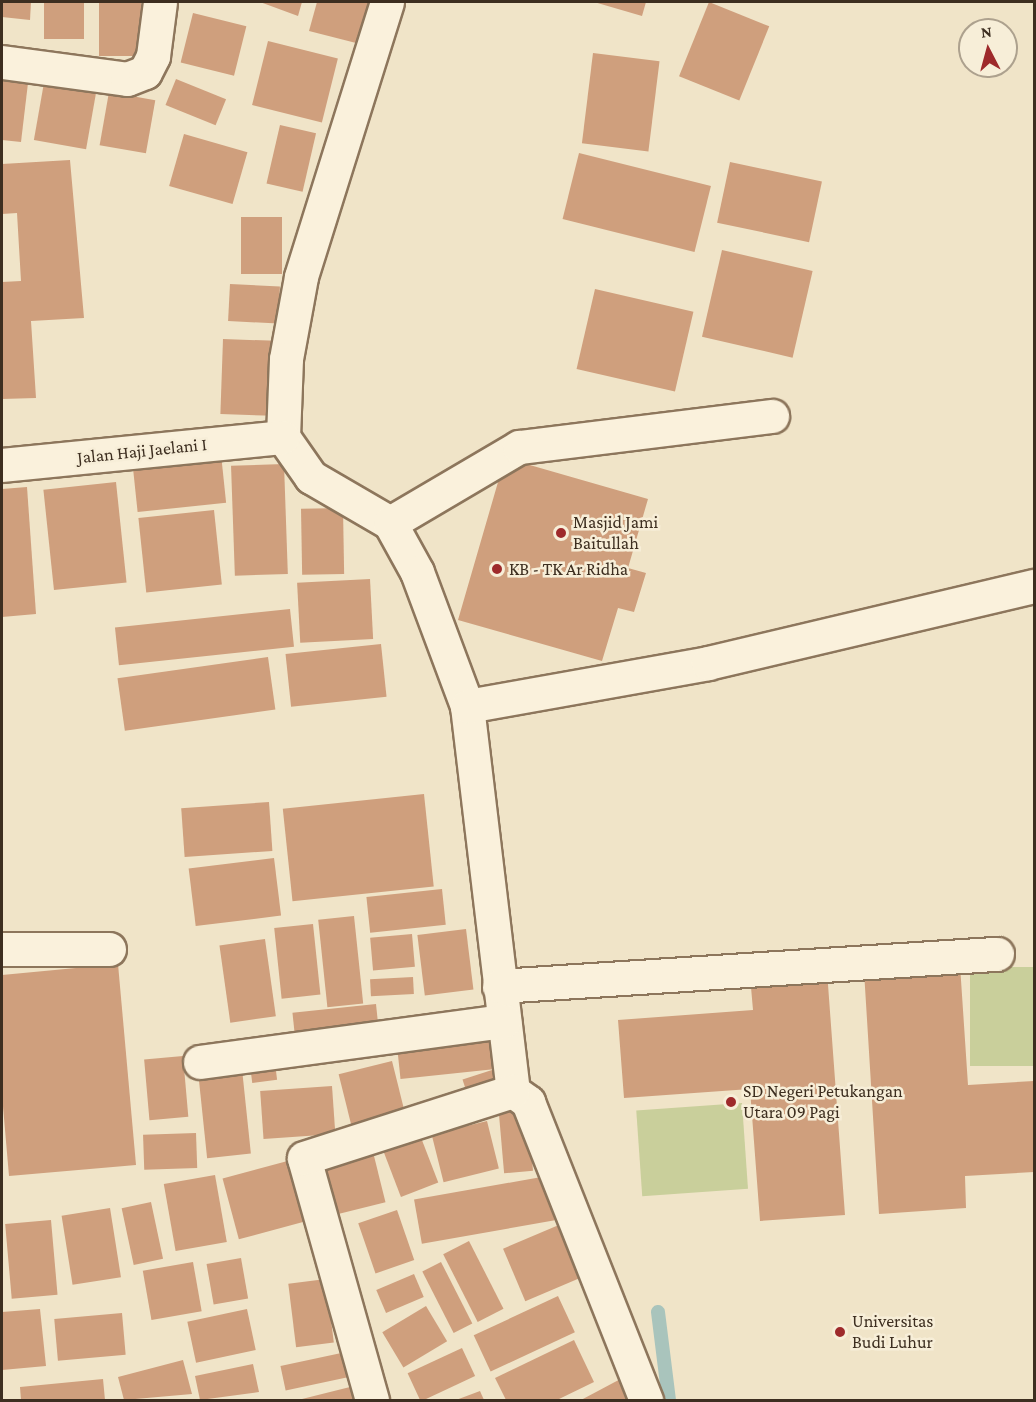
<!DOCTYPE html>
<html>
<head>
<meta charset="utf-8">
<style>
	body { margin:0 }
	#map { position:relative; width:1036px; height:1402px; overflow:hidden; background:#f0e4c8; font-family:"Crimson Pro",serif }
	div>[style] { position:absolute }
	.green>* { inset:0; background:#c9cf9b; transform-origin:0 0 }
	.stream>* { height:14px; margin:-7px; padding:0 7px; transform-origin:7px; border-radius:7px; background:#a9c4bc }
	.building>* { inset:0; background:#cf9f7d; transform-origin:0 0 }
	.roads { filter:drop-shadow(2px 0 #8d765c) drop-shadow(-2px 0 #8d765c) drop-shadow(0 2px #8d765c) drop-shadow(0 -2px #8d765c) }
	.minor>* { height:33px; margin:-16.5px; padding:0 16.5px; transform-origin:16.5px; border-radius:16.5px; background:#faf1dc }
	.dots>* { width:16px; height:16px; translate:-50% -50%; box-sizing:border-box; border:3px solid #f7eed8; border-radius:50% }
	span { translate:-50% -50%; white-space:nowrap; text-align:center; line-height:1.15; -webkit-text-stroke:5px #f7eed8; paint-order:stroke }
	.street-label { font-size:18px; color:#3d2e20 }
	.poi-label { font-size:18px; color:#3d2e20 }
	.left { translate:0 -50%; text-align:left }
	.frame { position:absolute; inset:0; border:3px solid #3d2e20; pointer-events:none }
	.north { position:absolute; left:958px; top:18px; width:60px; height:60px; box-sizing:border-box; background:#f7eed8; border:2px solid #ada18e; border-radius:50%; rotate:354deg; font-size:16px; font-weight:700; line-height:24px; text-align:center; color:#3d2e20 }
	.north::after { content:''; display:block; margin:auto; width:21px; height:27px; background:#9e2a2b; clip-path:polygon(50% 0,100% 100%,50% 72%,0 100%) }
</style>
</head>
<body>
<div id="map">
	<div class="green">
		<div style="left:1034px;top:967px;width:99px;height:64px;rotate:90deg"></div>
		<div style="left:742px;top:1103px;width:86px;height:106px;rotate:86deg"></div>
	</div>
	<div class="stream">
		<div style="left:658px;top:1312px;width:89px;rotate:82.9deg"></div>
	</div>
	<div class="building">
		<div style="clip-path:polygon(2px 2px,31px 2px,30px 20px,2px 17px)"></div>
		<div style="left:44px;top:2px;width:40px;height:37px"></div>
		<div style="left:99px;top:2px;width:42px;height:54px"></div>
		<div style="clip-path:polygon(260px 2px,302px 2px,298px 16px)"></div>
		<div style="clip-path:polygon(317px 2px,372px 2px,360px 44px,309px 31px)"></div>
		<div style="clip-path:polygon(594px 2px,646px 2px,642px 16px)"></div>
		<div style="left:709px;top:2px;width:65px;height:80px;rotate:22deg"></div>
		<div style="left:193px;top:13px;width:55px;height:51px;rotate:14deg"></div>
		<div style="left:268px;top:41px;width:72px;height:66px;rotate:14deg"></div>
		<div style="left:593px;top:53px;width:67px;height:91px;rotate:7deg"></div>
		<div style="left:45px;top:77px;width:53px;height:64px;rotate:10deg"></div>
		<div style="left:176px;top:79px;width:54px;height:28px;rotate:22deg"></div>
		<div style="clip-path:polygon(2px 80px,28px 83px,21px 142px,2px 140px)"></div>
		<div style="left:109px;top:92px;width:47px;height:54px;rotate:10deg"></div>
		<div style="left:280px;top:125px;width:37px;height:60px;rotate:13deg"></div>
		<div style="left:184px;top:134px;width:66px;height:54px;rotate:16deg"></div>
		<div style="left:579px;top:153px;width:136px;height:68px;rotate:14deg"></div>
		<div style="clip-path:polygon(70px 160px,84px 318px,31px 321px,36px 398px,2px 399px,2px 282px,21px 281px,17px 213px,2px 214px,2px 164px)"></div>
		<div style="left:730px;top:162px;width:94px;height:62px;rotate:12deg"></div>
		<div style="left:241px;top:217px;width:41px;height:57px"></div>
		<div style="left:722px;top:250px;width:93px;height:89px;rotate:13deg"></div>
		<div style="left:230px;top:284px;width:50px;height:37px;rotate:3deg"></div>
		<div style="left:595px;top:289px;width:101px;height:82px;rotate:13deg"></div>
		<div style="left:223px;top:339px;width:53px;height:75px;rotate:2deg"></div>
		<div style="left:221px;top:454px;width:49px;height:89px;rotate:84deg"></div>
		<div style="clip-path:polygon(505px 458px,648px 499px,628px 568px,646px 573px,634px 612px,618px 608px,602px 661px,458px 620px)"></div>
		<div style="left:284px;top:464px;width:110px;height:53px;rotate:88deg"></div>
		<div style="left:116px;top:482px;width:101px;height:73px;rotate:84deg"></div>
		<div style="clip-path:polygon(27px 487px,36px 614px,2px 617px,2px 489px)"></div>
		<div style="left:343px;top:508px;width:66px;height:42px;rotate:89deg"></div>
		<div style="left:214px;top:510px;width:75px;height:76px;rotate:84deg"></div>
		<div style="left:370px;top:579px;width:60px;height:73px;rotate:87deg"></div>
		<div style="left:290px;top:609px;width:38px;height:176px;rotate:84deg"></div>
		<div style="left:381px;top:644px;width:53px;height:96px;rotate:84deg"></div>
		<div style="left:268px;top:657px;width:53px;height:152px;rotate:82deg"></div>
		<div style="left:424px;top:794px;width:93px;height:142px;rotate:84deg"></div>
		<div style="left:269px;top:802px;width:49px;height:88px;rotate:86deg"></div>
		<div style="left:274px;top:858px;width:58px;height:86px;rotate:83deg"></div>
		<div style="left:442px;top:889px;width:36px;height:76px;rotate:84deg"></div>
		<div style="left:354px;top:916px;width:88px;height:36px;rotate:84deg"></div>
		<div style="left:313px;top:924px;width:71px;height:39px;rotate:84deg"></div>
		<div style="left:466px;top:929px;width:61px;height:49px;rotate:83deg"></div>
		<div style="left:412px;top:934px;width:33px;height:42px;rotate:85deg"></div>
		<div style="left:265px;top:939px;width:78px;height:46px;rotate:82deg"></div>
		<div style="clip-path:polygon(118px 964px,136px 1165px,9px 1176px,2px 1095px,2px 975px)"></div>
		<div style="clip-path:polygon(960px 965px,968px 1085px,1034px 1081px,1034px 1172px,965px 1176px,966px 1208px,879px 1214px,864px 971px)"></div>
		<div style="clip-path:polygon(827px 971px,845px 1215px,760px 1221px,750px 1089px,624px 1098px,618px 1020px,753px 1010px,750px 976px)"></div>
		<div style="left:413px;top:977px;width:17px;height:43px;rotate:87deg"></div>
		<div style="left:376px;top:1004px;width:29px;height:84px;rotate:84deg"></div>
		<div style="left:494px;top:1031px;width:38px;height:98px;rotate:84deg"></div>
		<div style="left:183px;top:1056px;width:61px;height:39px;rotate:85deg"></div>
		<div style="left:392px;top:1061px;width:61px;height:55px;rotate:76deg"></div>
		<div style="left:275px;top:1063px;width:17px;height:25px;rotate:83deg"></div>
		<div style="left:242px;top:1069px;width:85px;height:44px;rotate:84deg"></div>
		<div style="left:492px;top:1070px;width:25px;height:31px;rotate:72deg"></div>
		<div style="left:332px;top:1086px;width:48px;height:72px;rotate:86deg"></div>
		<div style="left:527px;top:1102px;width:69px;height:29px;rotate:85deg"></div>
		<div style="left:487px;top:1121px;width:49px;height:57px;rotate:76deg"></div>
		<div style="left:196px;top:1133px;width:35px;height:53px;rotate:88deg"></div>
		<div style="left:420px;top:1135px;width:51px;height:40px;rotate:69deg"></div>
		<div style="left:371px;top:1144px;width:60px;height:58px;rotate:76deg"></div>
		<div style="left:295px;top:1159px;width:63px;height:75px;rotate:75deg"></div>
		<div style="left:215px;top:1175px;width:68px;height:52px;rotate:80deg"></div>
		<div style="left:547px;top:1176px;width:45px;height:135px;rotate:80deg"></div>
		<div style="left:151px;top:1202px;width:58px;height:30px;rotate:78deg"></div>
		<div style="left:110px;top:1208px;width:70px;height:49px;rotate:81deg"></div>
		<div style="left:397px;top:1210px;width:53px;height:41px;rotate:71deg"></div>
		<div style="left:573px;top:1219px;width:57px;height:76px;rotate:67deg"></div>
		<div style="left:51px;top:1220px;width:75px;height:46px;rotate:85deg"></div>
		<div style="left:469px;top:1241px;width:76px;height:29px;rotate:63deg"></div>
		<div style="left:241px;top:1258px;width:41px;height:35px;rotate:80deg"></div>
		<div style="left:193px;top:1262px;width:50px;height:51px;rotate:80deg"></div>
		<div style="left:441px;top:1262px;width:69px;height:21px;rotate:63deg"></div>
		<div style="left:414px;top:1274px;width:25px;height:41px;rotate:67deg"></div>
		<div style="left:326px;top:1279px;width:64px;height:38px;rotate:83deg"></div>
		<div style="left:558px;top:1296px;width:40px;height:93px;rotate:65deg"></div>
		<div style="left:426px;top:1306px;width:41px;height:51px;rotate:59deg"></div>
		<div style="clip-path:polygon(40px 1309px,46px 1366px,2px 1370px,2px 1312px)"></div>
		<div style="left:247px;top:1309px;width:42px;height:61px;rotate:78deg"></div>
		<div style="left:122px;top:1313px;width:42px;height:68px;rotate:85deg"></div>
		<div style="clip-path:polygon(574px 1340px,594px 1382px,557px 1400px,506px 1400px,495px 1378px)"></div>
		<div style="left:462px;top:1348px;width:31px;height:60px;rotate:65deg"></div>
		<div style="left:346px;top:1352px;width:25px;height:67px;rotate:78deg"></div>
		<div style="clip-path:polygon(183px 1360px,192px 1394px,124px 1400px,118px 1377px)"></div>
		<div style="clip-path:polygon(253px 1364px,259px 1392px,200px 1400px,195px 1376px)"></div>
		<div style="clip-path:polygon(628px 1375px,642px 1400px,581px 1400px)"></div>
		<div style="clip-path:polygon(103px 1379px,105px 1400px,21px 1400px,20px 1387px)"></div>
		<div style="clip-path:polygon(354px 1386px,357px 1400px,298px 1400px)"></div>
		<div style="clip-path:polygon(480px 1391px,484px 1400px,456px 1400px)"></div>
	</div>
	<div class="roads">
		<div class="minor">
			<div style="left:387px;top:2px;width:288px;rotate:107.4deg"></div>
			<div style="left:301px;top:277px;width:83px;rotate:100.4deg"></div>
			<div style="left:286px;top:359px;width:78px;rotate:92.2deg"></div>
			<div style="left:283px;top:437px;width:49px;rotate:55deg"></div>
			<div style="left:311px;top:477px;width:91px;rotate:30.2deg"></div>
			<div style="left:390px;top:523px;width:56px;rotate:61.1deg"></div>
			<div style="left:417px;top:572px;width:143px;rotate:69.5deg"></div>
			<div style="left:467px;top:706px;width:388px;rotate:83.2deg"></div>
			<div style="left:513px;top:1091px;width:19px;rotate:36deg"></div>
			<div style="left:528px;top:1102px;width:321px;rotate:68.4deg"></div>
			<div style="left:2px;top:62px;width:126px;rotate:7.7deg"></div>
			<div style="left:127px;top:79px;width:19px;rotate:-21deg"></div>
			<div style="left:145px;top:72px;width:18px;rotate:-63deg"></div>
			<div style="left:153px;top:56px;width:54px;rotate:-82.6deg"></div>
			<div style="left:2px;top:465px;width:282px;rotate:-5.7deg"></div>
			<div style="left:390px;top:523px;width:150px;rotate:-30.5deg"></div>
			<div style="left:519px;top:447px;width:255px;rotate:-7deg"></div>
			<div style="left:467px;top:706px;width:245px;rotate:-10.1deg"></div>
			<div style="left:708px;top:663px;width:335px;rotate:-13.3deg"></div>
			<div style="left:2px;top:949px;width:107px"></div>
			<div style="left:499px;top:986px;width:499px;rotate:-3.7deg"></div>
			<div style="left:200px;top:1062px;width:307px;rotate:-7.7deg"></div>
			<div style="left:372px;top:1400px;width:251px;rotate:-105.7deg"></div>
			<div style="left:304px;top:1158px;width:219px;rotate:-17.8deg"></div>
		</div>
	</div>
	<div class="dots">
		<div style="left:561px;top:533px;background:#9e2a2b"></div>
		<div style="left:497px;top:569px;background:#9e2a2b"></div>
		<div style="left:731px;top:1102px;background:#9e2a2b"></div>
		<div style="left:840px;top:1332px;background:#9e2a2b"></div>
	</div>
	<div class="street-label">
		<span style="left:142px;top:451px;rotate:-6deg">Jalan Haji Jaelani I</span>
	</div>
	<div class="poi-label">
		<span class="left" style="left:573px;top:533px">Masjid Jami<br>Baitullah</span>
		<span class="left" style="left:509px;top:569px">KB - TK Ar Ridha</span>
		<span class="left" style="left:743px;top:1102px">SD Negeri Petukangan<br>Utara 09 Pagi</span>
		<span class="left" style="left:852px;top:1332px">Universitas<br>Budi Luhur</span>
	</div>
	<div class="frame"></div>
	<div class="north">N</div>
</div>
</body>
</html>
